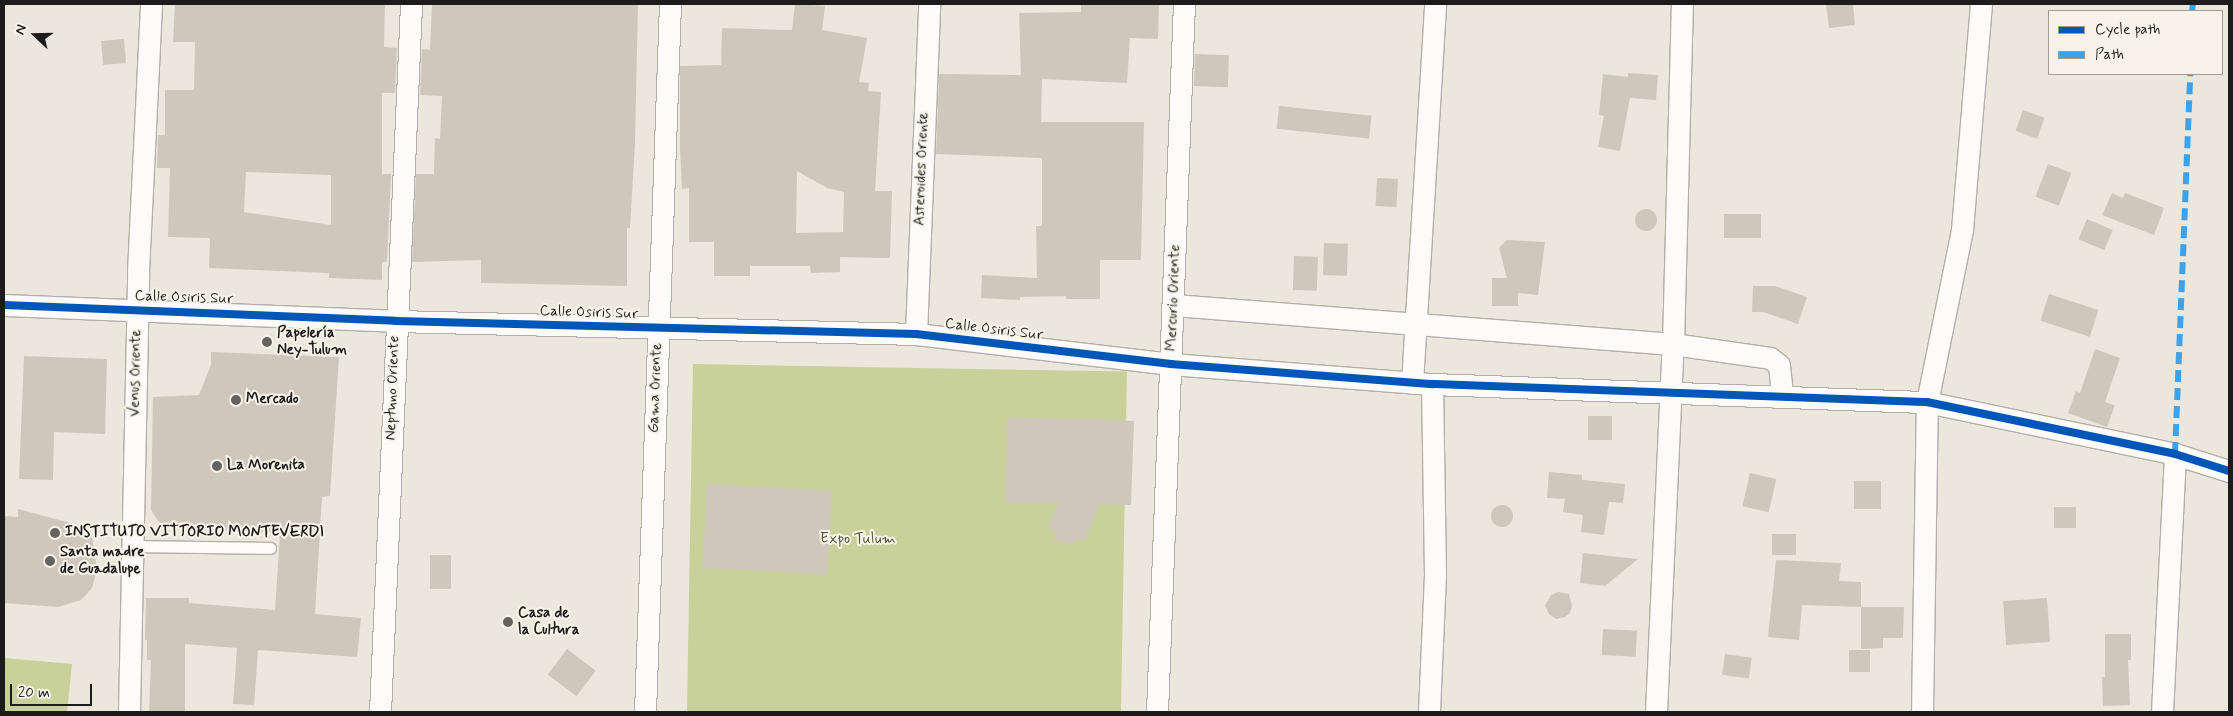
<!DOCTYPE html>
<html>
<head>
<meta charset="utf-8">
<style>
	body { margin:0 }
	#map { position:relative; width:2233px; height:716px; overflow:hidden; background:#ece7dc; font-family:Mynerve,sans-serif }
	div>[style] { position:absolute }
	.green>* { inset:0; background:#c8d199; transform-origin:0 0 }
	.building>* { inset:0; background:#cfc7bb; transform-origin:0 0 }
	.round { border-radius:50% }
	.roads { filter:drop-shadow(1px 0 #b2afa8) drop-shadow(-1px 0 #b2afa8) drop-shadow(0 1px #b2afa8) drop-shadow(0 -1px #b2afa8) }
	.service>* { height:11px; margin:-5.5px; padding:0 5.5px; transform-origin:5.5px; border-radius:5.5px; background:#fcfbfa }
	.minor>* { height:21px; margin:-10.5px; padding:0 10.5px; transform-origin:10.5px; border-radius:10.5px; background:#fcfbfa }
	.quiet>* { height:6px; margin-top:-3px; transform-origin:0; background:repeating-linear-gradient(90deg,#3da2ea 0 12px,transparent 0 18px) }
	.cycleway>* { height:8px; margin:-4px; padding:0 4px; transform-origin:4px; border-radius:4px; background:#0057b8 }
	.dots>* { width:14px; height:14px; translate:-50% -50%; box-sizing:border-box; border:2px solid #f7f3e8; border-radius:50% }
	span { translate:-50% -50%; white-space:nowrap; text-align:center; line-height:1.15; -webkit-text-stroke:4px #f7f3e8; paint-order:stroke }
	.street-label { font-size:15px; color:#1c1c1c }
	.poi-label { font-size:15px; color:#1c1c1c; font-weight:700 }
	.left { translate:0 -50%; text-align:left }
	.park-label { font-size:15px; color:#4e5535 }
	.frame { position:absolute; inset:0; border:5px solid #1c1c1c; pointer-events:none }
	.legend { position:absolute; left:2048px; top:10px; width:175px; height:65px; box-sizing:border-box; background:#f7f3e8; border:1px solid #9f9d96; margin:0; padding:6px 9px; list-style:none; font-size:15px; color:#1c1c1c }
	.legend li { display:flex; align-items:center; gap:10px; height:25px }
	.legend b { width:25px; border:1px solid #9f9d96 }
	.north { position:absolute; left:10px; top:10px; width:50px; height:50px; -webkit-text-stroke:4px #f7f3e8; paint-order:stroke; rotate:291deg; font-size:14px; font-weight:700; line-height:20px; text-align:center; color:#1c1c1c }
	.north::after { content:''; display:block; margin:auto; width:18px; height:22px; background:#1c1c1c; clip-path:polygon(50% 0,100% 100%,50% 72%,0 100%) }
	.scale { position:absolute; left:10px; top:684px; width:82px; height:22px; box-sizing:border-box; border:2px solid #1c1c1c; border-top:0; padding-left:6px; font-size:15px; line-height:18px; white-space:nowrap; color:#1c1c1c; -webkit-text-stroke:4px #f7f3e8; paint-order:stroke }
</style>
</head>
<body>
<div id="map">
	<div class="green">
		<div style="left:693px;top:364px;width:434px;height:348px;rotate:1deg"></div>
		<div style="clip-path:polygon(4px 658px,72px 664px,67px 712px,4px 712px)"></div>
	</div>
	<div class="building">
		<div style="clip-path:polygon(evenodd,175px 4px,385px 4px,384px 47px,397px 48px,395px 93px,382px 93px,382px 174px,391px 174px,387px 262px,382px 262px,382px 280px,329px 278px,329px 273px,209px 268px,210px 238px,168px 237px,170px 168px,157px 168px,158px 135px,165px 135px,165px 90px,194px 90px,195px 42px,173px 42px,175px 4px,246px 172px,331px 175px,331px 225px,244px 212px,246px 172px)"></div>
		<div style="clip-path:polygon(432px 4px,638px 4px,635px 144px,630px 228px,627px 228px,627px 286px,481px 283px,481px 260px,412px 262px,416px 174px,434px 174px,435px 138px,440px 139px,442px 96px,420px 95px,422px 49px,430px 50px)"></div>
		<div style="clip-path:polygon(evenodd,795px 4px,825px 6px,822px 30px,867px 38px,859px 82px,869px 83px,868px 91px,881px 92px,875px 191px,892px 191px,890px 258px,840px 257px,840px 272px,811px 273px,810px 266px,750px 266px,750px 276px,714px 276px,714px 242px,689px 242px,689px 188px,682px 189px,680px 149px,680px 66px,721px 65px,722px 28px,792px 30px,795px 4px,797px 171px,827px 188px,844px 192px,843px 232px,796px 233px,797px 171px)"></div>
		<div style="clip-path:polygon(1081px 4px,1159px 4px,1158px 39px,1130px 38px,1127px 83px,1042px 79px,1041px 122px,1144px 122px,1141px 260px,1100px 260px,1100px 299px,1066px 299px,1066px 296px,1020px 297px,1020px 300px,981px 298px,982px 275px,1037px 278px,1036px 226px,1042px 226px,1042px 158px,936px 154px,939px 74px,1021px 75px,1019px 13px,1081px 12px)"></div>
		<div style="clip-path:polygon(1826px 4px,1853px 4px,1855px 25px,1829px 28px)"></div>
		<div style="left:124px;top:39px;width:24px;height:23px;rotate:85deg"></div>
		<div style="left:1195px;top:54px;width:34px;height:32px;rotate:2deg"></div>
		<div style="clip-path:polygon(1628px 73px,1658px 75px,1656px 100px,1630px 98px,1620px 151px,1598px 147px,1604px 116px,1599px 115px,1603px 74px,1628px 77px)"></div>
		<div style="left:1279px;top:106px;width:93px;height:23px;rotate:6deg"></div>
		<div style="left:2023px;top:110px;width:23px;height:22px;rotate:20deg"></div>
		<div style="left:2048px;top:164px;width:25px;height:35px;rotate:21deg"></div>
		<div style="left:1377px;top:178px;width:21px;height:28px;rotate:3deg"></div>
		<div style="clip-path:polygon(2112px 193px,2123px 198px,2125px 193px,2164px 208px,2154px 235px,2102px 215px)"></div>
		<div class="round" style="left:1635px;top:209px;width:22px;height:22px"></div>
		<div style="left:1724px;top:214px;width:37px;height:24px"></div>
		<div style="left:2087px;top:219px;width:28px;height:22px;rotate:23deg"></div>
		<div style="clip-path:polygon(1507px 240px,1545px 242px,1538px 295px,1518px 293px,1518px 306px,1492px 306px,1492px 278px,1507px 278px,1499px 248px)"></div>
		<div style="left:1324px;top:243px;width:24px;height:32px;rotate:2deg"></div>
		<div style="left:1294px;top:256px;width:24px;height:34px;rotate:2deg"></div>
		<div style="clip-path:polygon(1753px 286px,1775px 286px,1807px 297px,1798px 324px,1763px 312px,1752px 312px)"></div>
		<div style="left:2049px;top:294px;width:52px;height:28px;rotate:18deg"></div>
		<div style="clip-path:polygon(2095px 349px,2120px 358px,2105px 402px,2115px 405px,2107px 427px,2068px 413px,2076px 391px,2080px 393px)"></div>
		<div style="clip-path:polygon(211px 352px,339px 357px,330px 496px,322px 497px,315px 614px,361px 618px,357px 657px,258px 650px,254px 705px,233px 704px,237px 648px,185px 644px,185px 712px,149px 712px,151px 660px,147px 660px,147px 640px,145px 640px,146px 598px,189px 598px,189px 603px,275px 610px,280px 533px,168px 528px,158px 521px,151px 510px,153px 397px,199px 395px,211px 365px)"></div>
		<div style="clip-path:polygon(24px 356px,107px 359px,105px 434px,54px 432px,53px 480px,19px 479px)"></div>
		<div style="left:1588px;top:416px;width:24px;height:24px"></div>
		<div style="clip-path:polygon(1007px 417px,1134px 421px,1131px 505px,1099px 504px,1085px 541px,1078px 539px,1070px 545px,1053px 539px,1056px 531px,1048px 528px,1058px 503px,1005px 502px)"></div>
		<div style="clip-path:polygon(1549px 472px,1582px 475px,1582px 480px,1625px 484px,1623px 503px,1609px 502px,1604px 535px,1581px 532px,1583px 515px,1563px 512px,1565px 499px,1547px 498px)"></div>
		<div style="left:1750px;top:473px;width:27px;height:34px;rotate:13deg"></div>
		<div style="left:1854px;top:481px;width:27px;height:28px"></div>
		<div style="left:707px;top:484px;width:125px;height:84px;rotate:3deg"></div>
		<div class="round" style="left:1491px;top:505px;width:22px;height:22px"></div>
		<div style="left:2054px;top:507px;width:22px;height:21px"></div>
		<div style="clip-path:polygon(18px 509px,78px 525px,92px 537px,97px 570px,92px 588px,81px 600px,58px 607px,4px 603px,4px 516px,18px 517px)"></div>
		<div style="left:1772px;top:534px;width:24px;height:21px"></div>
		<div style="clip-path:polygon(1583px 553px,1638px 559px,1605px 586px,1580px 583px)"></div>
		<div style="left:430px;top:555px;width:21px;height:34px"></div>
		<div style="clip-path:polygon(1776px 560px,1841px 563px,1839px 581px,1861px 582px,1861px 607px,1802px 605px,1799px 640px,1768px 637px)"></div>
		<div style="clip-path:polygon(1558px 592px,1569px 594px,1572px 606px,1570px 613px,1565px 617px,1556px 619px,1549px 614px,1545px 606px,1551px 595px)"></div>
		<div style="left:2047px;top:598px;width:44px;height:44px;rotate:86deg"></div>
		<div style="clip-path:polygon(1861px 607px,1904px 607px,1903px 638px,1883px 638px,1883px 648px,1861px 649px)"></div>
		<div style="left:1603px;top:629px;width:34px;height:26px;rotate:3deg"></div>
		<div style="clip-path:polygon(2105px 634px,2131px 634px,2131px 660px,2128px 660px,2130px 705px,2103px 706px,2102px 677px,2105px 677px)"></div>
		<div style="left:567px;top:649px;width:36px;height:32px;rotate:37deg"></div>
		<div style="left:1849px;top:650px;width:21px;height:22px"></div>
		<div style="left:1725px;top:654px;width:27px;height:21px;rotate:8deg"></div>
	</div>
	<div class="roads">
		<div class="service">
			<div style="left:134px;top:546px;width:136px;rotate:0.8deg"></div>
		</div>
		<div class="minor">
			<div style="left:4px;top:305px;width:392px;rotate:2.3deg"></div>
			<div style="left:396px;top:321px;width:520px;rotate:1.43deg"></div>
			<div style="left:916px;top:334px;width:257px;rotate:6.7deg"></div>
			<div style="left:1171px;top:364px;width:262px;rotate:4.4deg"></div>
			<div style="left:1432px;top:384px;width:495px;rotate:2.1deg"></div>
			<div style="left:1927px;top:402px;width:253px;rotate:11.8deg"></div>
			<div style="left:2175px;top:454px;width:57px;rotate:17.5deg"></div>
			<div style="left:1174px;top:305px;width:501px;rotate:4.47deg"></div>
			<div style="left:1673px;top:344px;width:340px;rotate:-88.5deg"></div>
			<div style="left:916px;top:334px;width:330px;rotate:-87.7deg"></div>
			<div style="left:1412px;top:383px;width:380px;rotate:-86.5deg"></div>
			<div style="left:129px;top:712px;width:441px;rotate:-88.8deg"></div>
			<div style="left:138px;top:271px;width:267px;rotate:-87.2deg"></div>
			<div style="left:380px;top:712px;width:709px;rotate:-87.49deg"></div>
			<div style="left:645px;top:712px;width:708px;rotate:-87.98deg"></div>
			<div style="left:1157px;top:712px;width:709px;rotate:-87.82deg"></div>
			<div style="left:1429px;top:712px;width:138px;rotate:-87.5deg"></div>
			<div style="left:1435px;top:574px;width:190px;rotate:-90.9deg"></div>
			<div style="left:1656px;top:712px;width:368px;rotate:-87.4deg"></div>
			<div style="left:1673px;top:344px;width:98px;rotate:8.2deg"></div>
			<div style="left:1770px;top:358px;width:11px;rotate:38deg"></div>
			<div style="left:1779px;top:365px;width:31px;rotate:84deg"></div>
			<div style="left:1922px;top:712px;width:310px;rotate:-89.1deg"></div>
			<div style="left:1927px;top:402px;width:176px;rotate:-78.5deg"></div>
			<div style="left:1962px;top:230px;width:227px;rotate:-85.2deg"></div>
			<div style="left:2162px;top:712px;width:258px;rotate:-87.1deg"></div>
		</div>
	</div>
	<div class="quiet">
		<div style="left:2192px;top:11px;width:7px;rotate:-82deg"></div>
		<div style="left:2175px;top:454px;width:380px;rotate:-87.7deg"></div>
	</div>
	<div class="cycleway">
		<div style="left:4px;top:305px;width:392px;rotate:2.3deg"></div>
		<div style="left:396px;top:321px;width:520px;rotate:1.43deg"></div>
		<div style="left:916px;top:334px;width:257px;rotate:6.7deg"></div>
		<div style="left:1171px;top:364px;width:262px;rotate:4.4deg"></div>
		<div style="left:1432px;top:384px;width:495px;rotate:2.1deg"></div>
		<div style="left:1927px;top:402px;width:253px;rotate:11.8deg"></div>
		<div style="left:2175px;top:454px;width:57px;rotate:17.5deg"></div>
	</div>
	<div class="dots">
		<div style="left:267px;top:342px;background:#65635f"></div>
		<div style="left:236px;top:400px;background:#65635f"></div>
		<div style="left:217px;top:466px;background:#65635f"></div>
		<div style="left:55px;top:533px;background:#65635f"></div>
		<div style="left:50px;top:561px;background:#65635f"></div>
		<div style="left:508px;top:622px;background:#65635f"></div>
	</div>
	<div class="street-label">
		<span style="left:922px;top:169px;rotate:-88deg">Asteroides Oriente</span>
		<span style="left:184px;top:298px;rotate:2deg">Calle Osiris Sur</span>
		<span style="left:1174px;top:298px;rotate:-88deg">Mercurio Oriente</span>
		<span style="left:589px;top:313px;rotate:2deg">Calle Osiris Sur</span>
		<span style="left:994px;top:330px;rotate:7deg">Calle Osiris Sur</span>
		<span style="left:136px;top:373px;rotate:-89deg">Venus Oriente</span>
		<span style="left:393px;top:388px;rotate:-88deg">Neptuno Oriente</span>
		<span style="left:656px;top:388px;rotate:-88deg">Gama Oriente</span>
	</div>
	<div class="poi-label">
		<span class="left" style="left:277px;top:342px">Papelería<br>Ney-Tulum</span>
		<span class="left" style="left:246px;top:400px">Mercado</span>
		<span class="left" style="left:227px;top:466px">La Morenita</span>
		<span class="left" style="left:65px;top:533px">INSTITUTO VITTORIO MONTEVERDI</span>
		<span class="left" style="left:60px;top:561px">Santa madre<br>de Guadalupe</span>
		<span class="left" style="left:518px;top:622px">Casa de<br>la Cultura</span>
	</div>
	<div class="park-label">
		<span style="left:858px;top:540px">Expo Tulum</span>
	</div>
	<div class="frame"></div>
	<ul class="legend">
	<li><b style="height:6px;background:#0057b8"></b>Cycle path</li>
	<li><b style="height:6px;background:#3da2ea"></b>Path</li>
	</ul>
	<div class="north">N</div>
	<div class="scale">20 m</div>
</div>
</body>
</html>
